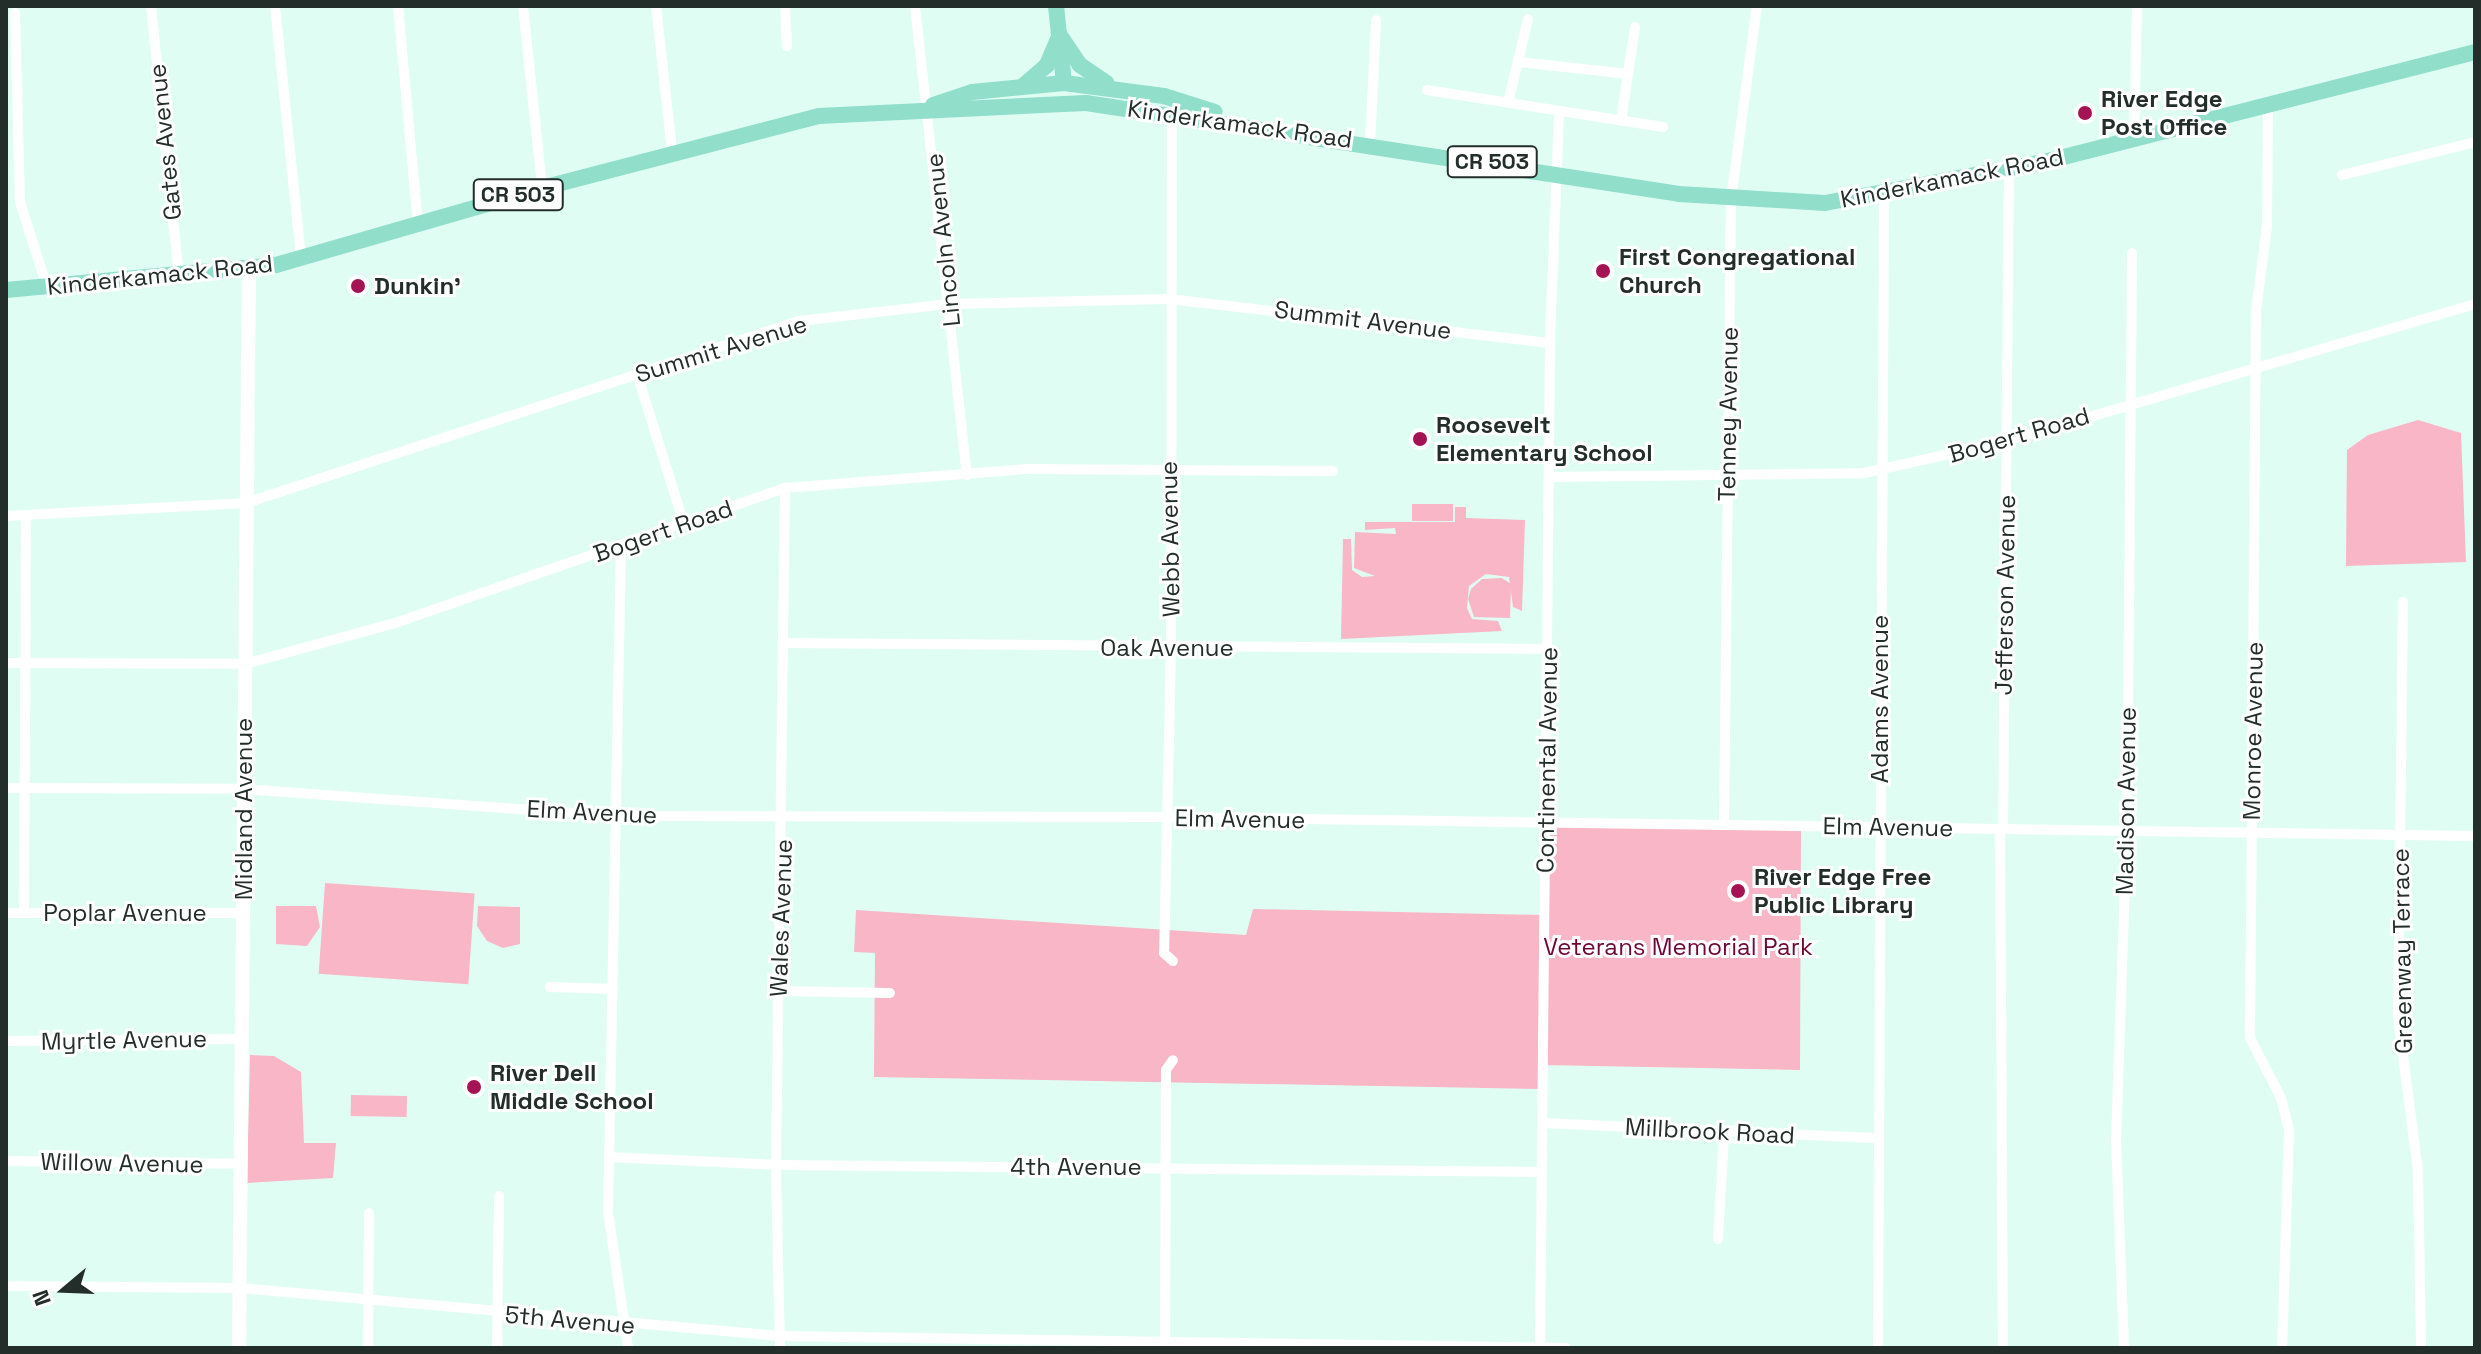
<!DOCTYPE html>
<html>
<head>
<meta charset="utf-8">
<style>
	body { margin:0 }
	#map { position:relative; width:2481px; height:1354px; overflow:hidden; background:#e0fdf4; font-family:"Space Grotesk",sans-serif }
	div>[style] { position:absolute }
	.green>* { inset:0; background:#f8b6c7; transform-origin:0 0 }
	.street>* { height:10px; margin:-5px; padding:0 5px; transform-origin:5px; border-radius:5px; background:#fff }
	.secondary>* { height:14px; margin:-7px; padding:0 7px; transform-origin:7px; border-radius:7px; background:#fff }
	.primary>* { height:16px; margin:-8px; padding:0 8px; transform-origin:8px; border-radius:8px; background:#91decb }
	.dots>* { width:22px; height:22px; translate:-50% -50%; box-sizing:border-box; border:4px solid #fff; border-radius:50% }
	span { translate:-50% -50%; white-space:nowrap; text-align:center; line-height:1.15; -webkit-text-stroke:6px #fff; paint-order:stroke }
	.shield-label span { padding:2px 6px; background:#fff; border:2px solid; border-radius:6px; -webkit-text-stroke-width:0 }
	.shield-label { font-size:22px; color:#232e2b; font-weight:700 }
	.poi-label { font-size:24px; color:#232e2b; font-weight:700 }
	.left { translate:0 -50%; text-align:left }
	.street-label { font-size:24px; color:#232e2b }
	.park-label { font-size:24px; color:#6f0736 }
	.frame { position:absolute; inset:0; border:8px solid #232e2b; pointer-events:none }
	.north { position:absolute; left:24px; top:1250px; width:80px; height:80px; -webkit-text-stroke:6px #fff; paint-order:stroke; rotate:251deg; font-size:22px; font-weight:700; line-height:32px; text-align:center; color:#232e2b }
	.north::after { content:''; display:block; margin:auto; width:28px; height:36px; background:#232e2b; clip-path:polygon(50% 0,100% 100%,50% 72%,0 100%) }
</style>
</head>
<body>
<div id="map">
	<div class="green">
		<div style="clip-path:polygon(2418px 420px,2461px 433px,2466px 562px,2346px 566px,2347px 450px,2368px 435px)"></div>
		<div style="left:1412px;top:504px;width:41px;height:17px"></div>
		<div style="clip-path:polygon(1455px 507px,1466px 507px,1466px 518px,1525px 520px,1522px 611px,1513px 607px,1509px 577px,1486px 574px,1469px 586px,1467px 608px,1472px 619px,1498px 621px,1502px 631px,1341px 639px,1343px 539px,1351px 539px,1352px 570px,1362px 577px,1375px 576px,1354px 568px,1355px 532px,1396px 534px,1395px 528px,1365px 530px,1365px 522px,1455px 522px)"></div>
		<div style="clip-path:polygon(1502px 578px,1511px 584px,1510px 618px,1474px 617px,1468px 599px,1471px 589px,1482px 579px)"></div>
		<div style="clip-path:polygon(1545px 825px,1801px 826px,1800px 1070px,1542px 1065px,1541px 1089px,874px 1077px,875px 953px,854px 952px,856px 910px,1246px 935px,1253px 909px,1544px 915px)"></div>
		<div style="left:325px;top:883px;width:150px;height:91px;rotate:4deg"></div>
		<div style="clip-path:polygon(276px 906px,316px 906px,320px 927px,307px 946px,276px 944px)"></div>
		<div style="clip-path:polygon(478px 906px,520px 907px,520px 944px,503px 948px,487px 941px,477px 926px)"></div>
		<div style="clip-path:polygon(250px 1055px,274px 1056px,301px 1072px,304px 1143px,336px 1143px,333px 1178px,247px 1183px)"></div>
		<div style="left:351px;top:1095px;width:56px;height:21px;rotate:1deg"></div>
	</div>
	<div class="street">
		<div style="left:151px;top:6px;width:272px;rotate:84.1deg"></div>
		<div style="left:275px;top:6px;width:253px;rotate:84.1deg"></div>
		<div style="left:398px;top:6px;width:219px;rotate:84.8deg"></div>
		<div style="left:523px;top:6px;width:183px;rotate:84deg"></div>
		<div style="left:656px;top:6px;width:147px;rotate:83.7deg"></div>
		<div style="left:785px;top:6px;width:40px;rotate:87.1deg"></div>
		<div style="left:915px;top:6px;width:472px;rotate:83.7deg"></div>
		<div style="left:15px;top:13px;width:189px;rotate:88.5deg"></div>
		<div style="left:20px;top:202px;width:89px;rotate:72.4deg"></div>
		<div style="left:1519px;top:62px;width:110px;rotate:6.3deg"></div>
		<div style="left:1427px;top:90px;width:239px;rotate:8.9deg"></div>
		<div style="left:1508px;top:103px;width:86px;rotate:-76.6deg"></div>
		<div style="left:2268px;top:106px;width:120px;rotate:90.5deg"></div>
		<div style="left:2267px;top:226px;width:86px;rotate:97.4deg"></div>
		<div style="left:2256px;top:311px;width:727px;rotate:90.47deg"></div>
		<div style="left:2250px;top:1038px;width:68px;rotate:62.7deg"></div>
		<div style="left:2281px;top:1098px;width:34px;rotate:76deg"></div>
		<div style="left:2289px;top:1131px;width:217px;rotate:91.8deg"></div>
		<div style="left:1172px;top:113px;width:536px;rotate:90.11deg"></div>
		<div style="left:1171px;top:649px;width:304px;rotate:91.3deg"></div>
		<div style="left:1164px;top:953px;width:12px;rotate:42deg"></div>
		<div style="left:1621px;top:121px;width:95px;rotate:-81.5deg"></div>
		<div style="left:2134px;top:140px;width:134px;rotate:-88.7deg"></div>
		<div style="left:1370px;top:144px;width:124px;rotate:-87.2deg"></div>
		<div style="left:2342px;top:175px;width:137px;rotate:-13.9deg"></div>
		<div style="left:637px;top:374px;width:157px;rotate:72.6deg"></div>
		<div style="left:1550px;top:477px;width:314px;rotate:-0.7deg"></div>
		<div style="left:1864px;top:473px;width:147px;rotate:-12.6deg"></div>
		<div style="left:2007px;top:441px;width:488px;rotate:-16.3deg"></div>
		<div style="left:6px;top:516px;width:240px;rotate:-3.1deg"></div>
		<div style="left:246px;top:503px;width:582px;rotate:-18.22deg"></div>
		<div style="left:799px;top:321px;width:151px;rotate:-6.5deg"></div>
		<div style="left:949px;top:304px;width:220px;rotate:-1.3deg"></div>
		<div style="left:1169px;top:299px;width:384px;rotate:6.6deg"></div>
		<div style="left:621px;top:546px;width:666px;rotate:91.12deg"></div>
		<div style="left:608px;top:1212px;width:137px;rotate:81.6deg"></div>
		<div style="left:2403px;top:602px;width:415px;rotate:90.7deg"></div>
		<div style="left:2398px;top:1017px;width:156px;rotate:82.6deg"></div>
		<div style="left:2418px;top:1172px;width:176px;rotate:89deg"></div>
		<div style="left:786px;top:643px;width:762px;rotate:0.45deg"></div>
		<div style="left:6px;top:663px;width:239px;rotate:0.2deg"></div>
		<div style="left:245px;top:664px;width:156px;rotate:-15.3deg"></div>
		<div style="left:395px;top:623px;width:413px;rotate:-19.1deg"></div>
		<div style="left:785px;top:488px;width:245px;rotate:-4.5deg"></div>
		<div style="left:1029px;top:469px;width:304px;rotate:0.4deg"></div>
		<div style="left:6px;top:788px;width:239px;rotate:0.2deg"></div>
		<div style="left:245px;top:789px;width:370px;rotate:4.2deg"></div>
		<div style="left:614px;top:816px;width:555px;rotate:0.1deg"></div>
		<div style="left:1169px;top:817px;width:1306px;rotate:0.83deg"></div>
		<div style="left:1724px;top:825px;width:625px;rotate:-89.36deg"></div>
		<div style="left:1731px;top:200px;width:196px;rotate:-82.4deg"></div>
		<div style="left:2000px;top:829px;width:519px;rotate:89.67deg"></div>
		<div style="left:2003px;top:829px;width:659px;rotate:-89.48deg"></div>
		<div style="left:6px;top:913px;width:238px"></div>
		<div style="left:24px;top:913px;width:398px;rotate:-89.7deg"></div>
		<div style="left:550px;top:987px;width:63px;rotate:1.8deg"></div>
		<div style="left:779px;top:991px;width:111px;rotate:1deg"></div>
		<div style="left:6px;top:1041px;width:236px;rotate:-0.5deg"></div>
		<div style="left:1543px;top:1123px;width:333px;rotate:2.6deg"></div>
		<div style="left:609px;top:1157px;width:167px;rotate:2.7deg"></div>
		<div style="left:776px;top:1165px;width:766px;rotate:0.52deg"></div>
		<div style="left:6px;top:1161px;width:233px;rotate:0.7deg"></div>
		<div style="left:1718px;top:1239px;width:104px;rotate:-86.7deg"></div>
		<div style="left:6px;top:1286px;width:233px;rotate:0.5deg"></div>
		<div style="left:239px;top:1288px;width:543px;rotate:5.07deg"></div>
		<div style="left:780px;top:1336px;width:786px;rotate:0.87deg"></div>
		<div style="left:368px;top:1348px;width:135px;rotate:-89.6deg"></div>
		<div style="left:497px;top:1348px;width:152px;rotate:-89.2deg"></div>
		<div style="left:780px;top:1348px;width:183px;rotate:-91.3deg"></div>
		<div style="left:776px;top:1165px;width:677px;rotate:-89.24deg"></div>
		<div style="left:1165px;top:1348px;width:278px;rotate:-89.8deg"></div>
		<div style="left:1166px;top:1070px;width:12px;rotate:-55deg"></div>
		<div style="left:1540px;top:1348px;width:1010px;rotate:-89.43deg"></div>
		<div style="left:1550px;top:338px;width:227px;rotate:-87.7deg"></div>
		<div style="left:1878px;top:1348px;width:1155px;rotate:-89.7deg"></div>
		<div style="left:2124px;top:1348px;width:207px;rotate:-92.2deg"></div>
		<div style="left:2116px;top:1141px;width:311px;rotate:-88deg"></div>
		<div style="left:2127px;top:830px;width:577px;rotate:-89.5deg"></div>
	</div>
	<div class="secondary">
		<div style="left:239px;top:1348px;width:1077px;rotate:-89.47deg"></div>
	</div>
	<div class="primary">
		<div style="left:1056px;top:6px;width:77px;rotate:84.1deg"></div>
		<div style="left:1059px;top:34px;width:37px;rotate:56deg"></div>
		<div style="left:1080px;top:65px;width:32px;rotate:34deg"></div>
		<div style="left:1023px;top:86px;width:32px;rotate:-41deg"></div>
		<div style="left:1047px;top:65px;width:28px;rotate:-67deg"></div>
		<div style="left:933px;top:105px;width:41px;rotate:-18.4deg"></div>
		<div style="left:972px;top:92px;width:92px;rotate:-5.6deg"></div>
		<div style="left:1064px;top:83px;width:101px;rotate:7.4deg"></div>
		<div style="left:1164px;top:96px;width:53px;rotate:17.4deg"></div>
		<div style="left:6px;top:290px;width:271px;rotate:-5.3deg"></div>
		<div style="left:276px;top:265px;width:277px;rotate:-16.1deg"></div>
		<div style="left:542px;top:188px;width:286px;rotate:-14.6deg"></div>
		<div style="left:819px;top:116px;width:267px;rotate:-2.8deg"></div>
		<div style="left:1086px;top:103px;width:600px;rotate:8.72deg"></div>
		<div style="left:1679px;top:194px;width:146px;rotate:3.5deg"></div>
		<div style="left:1825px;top:203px;width:223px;rotate:-10.6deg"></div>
		<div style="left:2044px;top:162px;width:445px;rotate:-14.3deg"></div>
	</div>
	<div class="dots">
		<div style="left:2085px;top:113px;background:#a41353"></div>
		<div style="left:1603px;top:271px;background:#a41353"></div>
		<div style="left:358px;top:286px;background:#a41353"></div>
		<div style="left:1420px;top:439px;background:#a41353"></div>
		<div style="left:1738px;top:891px;background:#a41353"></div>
		<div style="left:474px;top:1087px;background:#a41353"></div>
	</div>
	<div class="shield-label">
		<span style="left:1492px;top:162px">CR 503</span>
		<span style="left:518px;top:195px">CR 503</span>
	</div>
	<div class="poi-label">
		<span class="left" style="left:2101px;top:113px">River Edge<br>Post Office</span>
		<span class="left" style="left:1619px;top:271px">First Congregational<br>Church</span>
		<span class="left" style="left:374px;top:286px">Dunkin'</span>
		<span class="left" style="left:1436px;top:439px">Roosevelt<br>Elementary School</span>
		<span class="left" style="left:1754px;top:891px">River Edge Free<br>Public Library</span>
		<span class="left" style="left:490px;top:1087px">River Dell<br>Middle School</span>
	</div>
	<div class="street-label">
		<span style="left:1240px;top:124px;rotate:8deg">Kinderkamack Road</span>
		<span style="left:165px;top:142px;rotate:-96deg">Gates Avenue</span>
		<span style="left:1952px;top:178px;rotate:-11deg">Kinderkamack Road</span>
		<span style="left:943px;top:240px;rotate:-96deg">Lincoln Avenue</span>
		<span style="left:160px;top:275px;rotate:-6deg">Kinderkamack Road</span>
		<span style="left:1363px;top:320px;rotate:7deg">Summit Avenue</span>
		<span style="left:721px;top:349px;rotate:-17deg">Summit Avenue</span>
		<span style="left:1728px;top:414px;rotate:-89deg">Tenney Avenue</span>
		<span style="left:2019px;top:435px;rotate:-16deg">Bogert Road</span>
		<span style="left:663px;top:531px;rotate:-19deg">Bogert Road</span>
		<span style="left:1170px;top:539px;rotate:-91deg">Webb Avenue</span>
		<span style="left:2005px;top:595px;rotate:-89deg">Jefferson Avenue</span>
		<span style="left:1167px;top:648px">Oak Avenue</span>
		<span style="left:1880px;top:699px;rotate:-90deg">Adams Avenue</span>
		<span style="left:2253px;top:731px;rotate:-89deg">Monroe Avenue</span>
		<span style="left:1547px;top:760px;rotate:-89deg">Continental Avenue</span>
		<span style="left:2126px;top:801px;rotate:-89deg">Madison Avenue</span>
		<span style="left:244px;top:809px;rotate:-90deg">Midland Avenue</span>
		<span style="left:592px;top:812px;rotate:3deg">Elm Avenue</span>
		<span style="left:1240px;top:819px;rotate:1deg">Elm Avenue</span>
		<span style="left:1888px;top:827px;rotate:1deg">Elm Avenue</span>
		<span style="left:125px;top:913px">Poplar Avenue</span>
		<span style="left:781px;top:918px;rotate:-88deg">Wales Avenue</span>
		<span style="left:2402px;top:951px;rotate:-91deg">Greenway Terrace</span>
		<span style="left:124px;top:1040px;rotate:-1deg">Myrtle Avenue</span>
		<span style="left:1710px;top:1131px;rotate:3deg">Millbrook Road</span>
		<span style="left:122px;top:1163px;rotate:1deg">Willow Avenue</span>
		<span style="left:1076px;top:1167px">4th Avenue</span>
		<span style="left:570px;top:1320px;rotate:5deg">5th Avenue</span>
	</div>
	<div class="park-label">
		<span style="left:1678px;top:947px">Veterans Memorial Park</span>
	</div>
	<div class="frame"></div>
	<div class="north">N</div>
</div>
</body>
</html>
